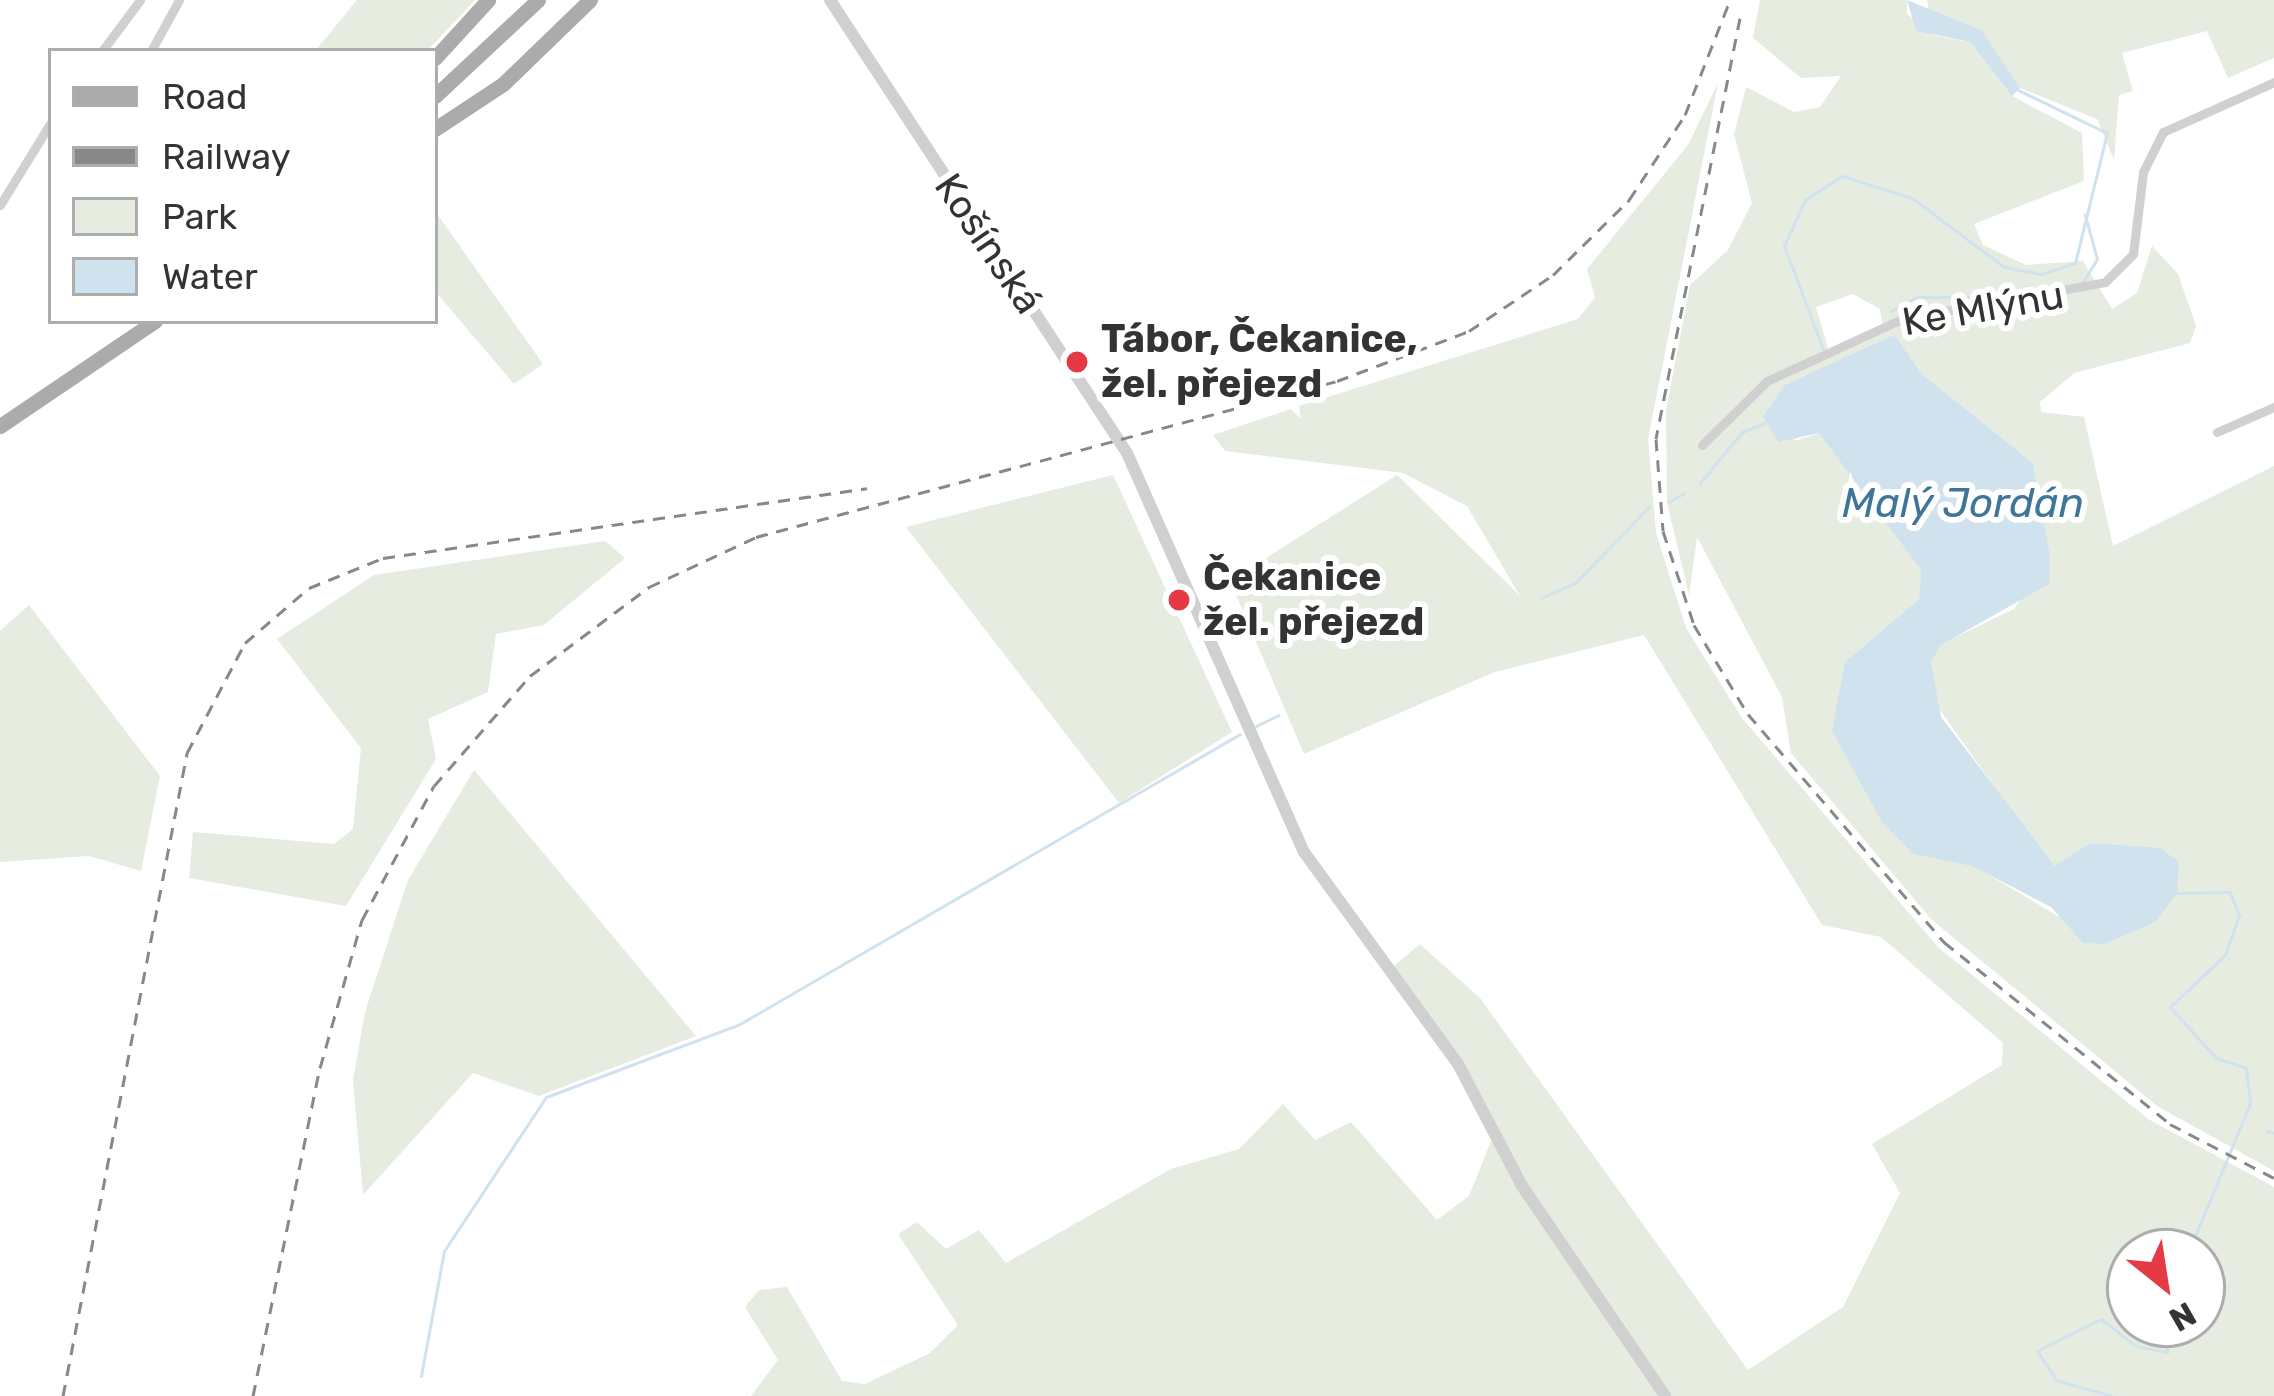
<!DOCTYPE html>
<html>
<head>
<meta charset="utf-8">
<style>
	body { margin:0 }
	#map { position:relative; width:2274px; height:1396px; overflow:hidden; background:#fff; font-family:Rubik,sans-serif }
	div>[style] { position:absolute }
	.green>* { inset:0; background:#e6ecdf }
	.water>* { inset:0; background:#cfe2ee }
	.stream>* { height:3px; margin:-1.5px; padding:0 1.5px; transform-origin:1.5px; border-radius:1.5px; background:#cfe2ee }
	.minor>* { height:9px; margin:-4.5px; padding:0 4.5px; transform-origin:4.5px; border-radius:4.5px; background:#d0d0d0 }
	.tertiary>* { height:12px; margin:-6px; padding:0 6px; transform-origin:6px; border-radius:6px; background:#d0d0d0 }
	.primary>* { height:15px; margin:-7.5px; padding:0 7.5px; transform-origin:7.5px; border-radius:7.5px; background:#ababab }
	.rail>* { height:3px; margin-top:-1.5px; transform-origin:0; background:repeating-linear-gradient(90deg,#888 0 12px,transparent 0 21px) }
	.dots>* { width:33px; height:33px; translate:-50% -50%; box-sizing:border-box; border:6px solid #fff; border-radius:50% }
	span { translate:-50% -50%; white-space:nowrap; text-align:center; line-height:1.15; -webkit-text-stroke:12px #fff; paint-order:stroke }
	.street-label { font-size:39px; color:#333 }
	.poi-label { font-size:39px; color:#333; font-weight:700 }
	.left { translate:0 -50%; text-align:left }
	.water-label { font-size:42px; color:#3f7597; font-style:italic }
	.legend { position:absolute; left:48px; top:48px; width:390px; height:276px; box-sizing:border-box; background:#fff; border:3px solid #adadad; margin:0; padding:15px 21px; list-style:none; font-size:36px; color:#333 }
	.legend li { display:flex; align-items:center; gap:24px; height:60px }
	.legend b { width:60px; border:3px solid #adadad }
	.north { position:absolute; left:2106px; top:1228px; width:120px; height:120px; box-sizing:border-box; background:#fff; border:3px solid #adadad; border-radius:50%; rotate:150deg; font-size:33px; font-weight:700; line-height:48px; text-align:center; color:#333 }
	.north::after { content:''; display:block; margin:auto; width:42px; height:54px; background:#e63946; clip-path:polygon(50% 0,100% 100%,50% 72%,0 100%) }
</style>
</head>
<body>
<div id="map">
	<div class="green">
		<div style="clip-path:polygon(357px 0,475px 0,427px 51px,315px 51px)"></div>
		<div style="clip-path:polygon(evenodd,1760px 0,1907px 0,1907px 14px,1936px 36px,1970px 42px,2012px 96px,2082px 133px,2084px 181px,1974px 224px,1983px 245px,2026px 265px,2083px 261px,2112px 309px,2137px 293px,2152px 246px,2178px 274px,2196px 326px,2190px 343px,2074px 373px,2040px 402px,2041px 412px,2084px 417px,2113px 546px,2274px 466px,2274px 1171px,2157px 1106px,1931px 919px,1791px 753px,1782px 697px,1697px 537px,1689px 595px,1667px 503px,1666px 411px,1690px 285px,1728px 250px,1752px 203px,1734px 134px,1746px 87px,1794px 112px,1820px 107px,1841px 76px,1801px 78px,1753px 38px,1760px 0,1853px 294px,1880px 309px,1884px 331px,1830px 355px,1816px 307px,1853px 294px,1760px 0,1893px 335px,1922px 374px,2033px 463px,2050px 555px,2014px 609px,1941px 644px,1931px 662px,1935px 703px,2046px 860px,2056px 866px,2090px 843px,2121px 846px,2154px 923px,2105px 944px,1972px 865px,1913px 854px,1845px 662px,1919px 599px,1921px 570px,1820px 433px,1794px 441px,1893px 335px)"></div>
		<div style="clip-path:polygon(1927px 0,2274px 0,2274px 58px,2228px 78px,2207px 31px,2122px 53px,2133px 91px,2119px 95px,2114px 160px,2097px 119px,2020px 88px,1956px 25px,1930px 18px)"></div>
		<div style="clip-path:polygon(evenodd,1718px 83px,1648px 439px,1656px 533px,1686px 628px,1742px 718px,1938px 947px,2148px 1119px,2274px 1187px,2274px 1396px,751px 1396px,778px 1360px,745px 1307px,759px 1290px,787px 1287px,842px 1381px,865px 1384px,930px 1353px,958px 1325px,898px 1234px,917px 1222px,946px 1249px,979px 1230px,1006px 1263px,1171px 1169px,1239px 1149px,1283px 1104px,1315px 1140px,1351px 1122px,1437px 1220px,1469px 1196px,1495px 1131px,1394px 966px,1420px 944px,1480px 998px,1748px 1370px,1843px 1307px,1900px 1193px,1872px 1144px,2002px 1065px,2003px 1043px,1881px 937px,1822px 925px,1644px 635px,1495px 672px,1304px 754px,1230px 581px,1397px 475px,1520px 596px,1467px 506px,1403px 473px,1225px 451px,1213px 435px,1291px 409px,1301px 419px,1299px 406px,1578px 319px,1595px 298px,1587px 269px,1688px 145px,1718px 83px,2130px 1252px,2202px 1252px,2202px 1324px,2130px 1324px,2130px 1252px)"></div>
		<div style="clip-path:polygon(435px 211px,543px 364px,514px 384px,435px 291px)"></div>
		<div style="clip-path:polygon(1113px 475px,1232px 732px,1119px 803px,906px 527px)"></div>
		<div style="clip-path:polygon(605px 541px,625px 558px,544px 625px,496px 634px,488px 692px,428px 719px,436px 759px,346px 906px,189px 878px,193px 832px,334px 844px,353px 829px,361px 748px,277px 639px,374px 575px)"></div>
		<div style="clip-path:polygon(29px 605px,160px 776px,141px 871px,89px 856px,0 862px,0 631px)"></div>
		<div style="clip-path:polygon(474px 770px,696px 1036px,539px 1096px,473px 1073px,363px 1195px,353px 1080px,365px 1012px,408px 880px)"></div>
	</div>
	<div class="water">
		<div style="clip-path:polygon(1907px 0,1981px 30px,2020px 88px,2012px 96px,1970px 42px,1916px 31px)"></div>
		<div style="clip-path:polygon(1894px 335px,1922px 374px,2033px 463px,2050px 555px,2049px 584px,1941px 645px,1931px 662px,1941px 717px,2055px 866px,2090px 843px,2160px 848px,2179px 862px,2177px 893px,2154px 923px,2105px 944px,2083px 943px,2051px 907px,1972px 866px,1913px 854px,1882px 822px,1832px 731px,1845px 662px,1919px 599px,1921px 570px,1819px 433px,1778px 442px,1763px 416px,1785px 385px)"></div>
	</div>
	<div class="stream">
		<div style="left:2083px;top:282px;width:27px;rotate:-59deg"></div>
		<div style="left:2097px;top:259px;width:46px;rotate:-105.3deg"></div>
		<div style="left:1891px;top:311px;width:29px;rotate:-29deg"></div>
		<div style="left:1916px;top:297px;width:82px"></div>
		<div style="left:1823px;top:349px;width:110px;rotate:-110.7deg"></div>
		<div style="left:1784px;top:246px;width:51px;rotate:-65.5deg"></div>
		<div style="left:1805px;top:200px;width:44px;rotate:-33deg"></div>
		<div style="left:1842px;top:176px;width:73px;rotate:17.4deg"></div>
		<div style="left:1912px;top:198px;width:115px;rotate:36.9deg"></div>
		<div style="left:2004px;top:267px;width:38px;rotate:11deg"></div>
		<div style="left:2041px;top:274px;width:36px;rotate:-18deg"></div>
		<div style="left:2075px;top:263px;width:134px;rotate:-76.2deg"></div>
		<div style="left:2107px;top:133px;width:101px;rotate:-154.2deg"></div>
		<div style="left:1700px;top:483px;width:66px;rotate:-50.5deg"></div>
		<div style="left:1742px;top:432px;width:24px;rotate:-22deg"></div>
		<div style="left:1669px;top:502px;width:17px;rotate:-31deg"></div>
		<div style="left:1541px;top:598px;width:37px;rotate:-24deg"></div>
		<div style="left:1575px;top:583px;width:107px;rotate:-45.8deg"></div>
		<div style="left:1256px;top:726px;width:25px;rotate:-26deg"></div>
		<div style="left:2174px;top:893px;width:56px;rotate:-1deg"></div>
		<div style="left:2230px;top:892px;width:25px;rotate:69deg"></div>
		<div style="left:2239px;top:915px;width:42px;rotate:109.3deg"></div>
		<div style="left:2225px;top:955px;width:76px;rotate:136.6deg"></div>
		<div style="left:2170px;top:1007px;width:69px;rotate:48deg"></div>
		<div style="left:2216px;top:1058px;width:32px;rotate:18deg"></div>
		<div style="left:2246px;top:1068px;width:35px;rotate:83deg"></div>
		<div style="left:2250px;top:1103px;width:160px;rotate:112.4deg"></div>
		<div style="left:2267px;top:1131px;width:7px;rotate:16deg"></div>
		<div style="left:421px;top:1376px;width:127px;rotate:-79.6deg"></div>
		<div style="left:444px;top:1251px;width:185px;rotate:-56.5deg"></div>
		<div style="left:546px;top:1097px;width:205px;rotate:-20.6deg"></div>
		<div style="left:738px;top:1025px;width:580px;rotate:-30.1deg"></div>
		<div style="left:2112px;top:1396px;width:58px;rotate:-164.1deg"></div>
		<div style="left:2056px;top:1380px;width:35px;rotate:-123deg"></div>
		<div style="left:2037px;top:1351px;width:72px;rotate:-26.6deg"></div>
		<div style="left:2101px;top:1319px;width:44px;rotate:37.6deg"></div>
		<div style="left:2136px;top:1346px;width:32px;rotate:11deg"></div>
		<div style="left:2167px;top:1352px;width:28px;rotate:-86deg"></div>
	</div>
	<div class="minor">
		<div style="left:102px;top:51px;width:64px;rotate:-53.3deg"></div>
		<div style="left:151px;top:51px;width:58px;rotate:-61.2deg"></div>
		<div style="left:0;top:205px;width:97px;rotate:-58.4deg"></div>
		<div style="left:2217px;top:432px;width:62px;rotate:-23.7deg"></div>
		<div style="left:1702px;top:445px;width:91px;rotate:-44.6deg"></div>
		<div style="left:1767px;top:381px;width:149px;rotate:-24.7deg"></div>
		<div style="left:1902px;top:319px;width:206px;rotate:-10.3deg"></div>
		<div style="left:2105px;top:282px;width:40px;rotate:-45deg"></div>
		<div style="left:2133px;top:254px;width:83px;rotate:-83deg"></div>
		<div style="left:2143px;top:172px;width:45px;rotate:-63.4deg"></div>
		<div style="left:2163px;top:132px;width:122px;rotate:-24.2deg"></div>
	</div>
	<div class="tertiary">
		<div style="left:830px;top:0;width:542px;rotate:56.75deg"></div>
		<div style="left:1127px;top:453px;width:436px;rotate:66.1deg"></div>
		<div style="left:1304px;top:852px;width:262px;rotate:54deg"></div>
		<div style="left:1458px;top:1064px;width:138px;rotate:62.3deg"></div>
		<div style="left:1522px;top:1186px;width:254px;rotate:55.7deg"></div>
	</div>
	<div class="primary">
		<div style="left:435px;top:58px;width:79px;rotate:-47.6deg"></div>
		<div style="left:435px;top:96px;width:141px;rotate:-43deg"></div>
		<div style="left:435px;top:129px;width:82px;rotate:-33.5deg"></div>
		<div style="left:503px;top:84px;width:121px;rotate:-44deg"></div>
		<div style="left:0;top:426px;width:187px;rotate:-34.1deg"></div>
	</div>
	<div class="rail">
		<div style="left:1740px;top:18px;width:429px;rotate:101.3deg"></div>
		<div style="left:1656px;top:439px;width:92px;rotate:85.6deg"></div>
		<div style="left:1663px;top:531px;width:99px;rotate:71.7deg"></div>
		<div style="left:1694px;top:625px;width:104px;rotate:58.8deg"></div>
		<div style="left:1748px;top:714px;width:301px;rotate:49.3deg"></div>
		<div style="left:1944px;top:942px;width:290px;rotate:38.8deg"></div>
		<div style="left:2170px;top:1124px;width:117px;rotate:27.4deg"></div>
		<div style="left:63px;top:1396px;width:655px;rotate:-79.08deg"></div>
		<div style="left:187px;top:753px;width:124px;rotate:-62.2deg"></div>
		<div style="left:245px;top:643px;width:84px;rotate:-40.7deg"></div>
		<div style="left:309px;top:588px;width:80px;rotate:-22.1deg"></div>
		<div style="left:383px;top:558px;width:489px;rotate:-8.2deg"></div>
		<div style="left:253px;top:1396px;width:335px;rotate:-78.5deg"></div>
		<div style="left:320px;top:1068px;width:154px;rotate:-74.2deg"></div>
		<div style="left:362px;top:920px;width:152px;rotate:-61.8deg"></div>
		<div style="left:434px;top:786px;width:146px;rotate:-48.9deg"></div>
		<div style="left:530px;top:676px;width:149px;rotate:-36.8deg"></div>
		<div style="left:649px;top:587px;width:118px;rotate:-25deg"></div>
		<div style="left:756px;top:537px;width:602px;rotate:-15.03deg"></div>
		<div style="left:1337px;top:381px;width:141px;rotate:-20.7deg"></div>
		<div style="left:1469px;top:331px;width:101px;rotate:-33.7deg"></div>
		<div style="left:1553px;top:275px;width:107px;rotate:-44.6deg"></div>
		<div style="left:1629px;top:200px;width:102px;rotate:-56.6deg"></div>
		<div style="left:1685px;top:115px;width:123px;rotate:-68.6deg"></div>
	</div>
	<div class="dots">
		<div style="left:1077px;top:362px;background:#e63946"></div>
		<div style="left:1179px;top:600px;background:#e63946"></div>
	</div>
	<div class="street-label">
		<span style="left:988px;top:244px;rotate:56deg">Košínská</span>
		<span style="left:1983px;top:309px;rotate:-10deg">Ke Mlýnu</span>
	</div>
	<div class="poi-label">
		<span class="left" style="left:1101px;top:362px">Tábor, Čekanice,<br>žel. přejezd</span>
		<span class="left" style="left:1203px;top:600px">Čekanice<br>žel. přejezd</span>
	</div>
	<div class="water-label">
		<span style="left:1963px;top:503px">Malý Jordán</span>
	</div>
	<ul class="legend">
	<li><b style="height:15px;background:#ababab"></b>Road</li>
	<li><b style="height:15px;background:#888"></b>Railway</li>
	<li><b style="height:33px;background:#e6ecdf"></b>Park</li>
	<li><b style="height:33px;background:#cfe2ee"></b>Water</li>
	</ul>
	<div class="north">N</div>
</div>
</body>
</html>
